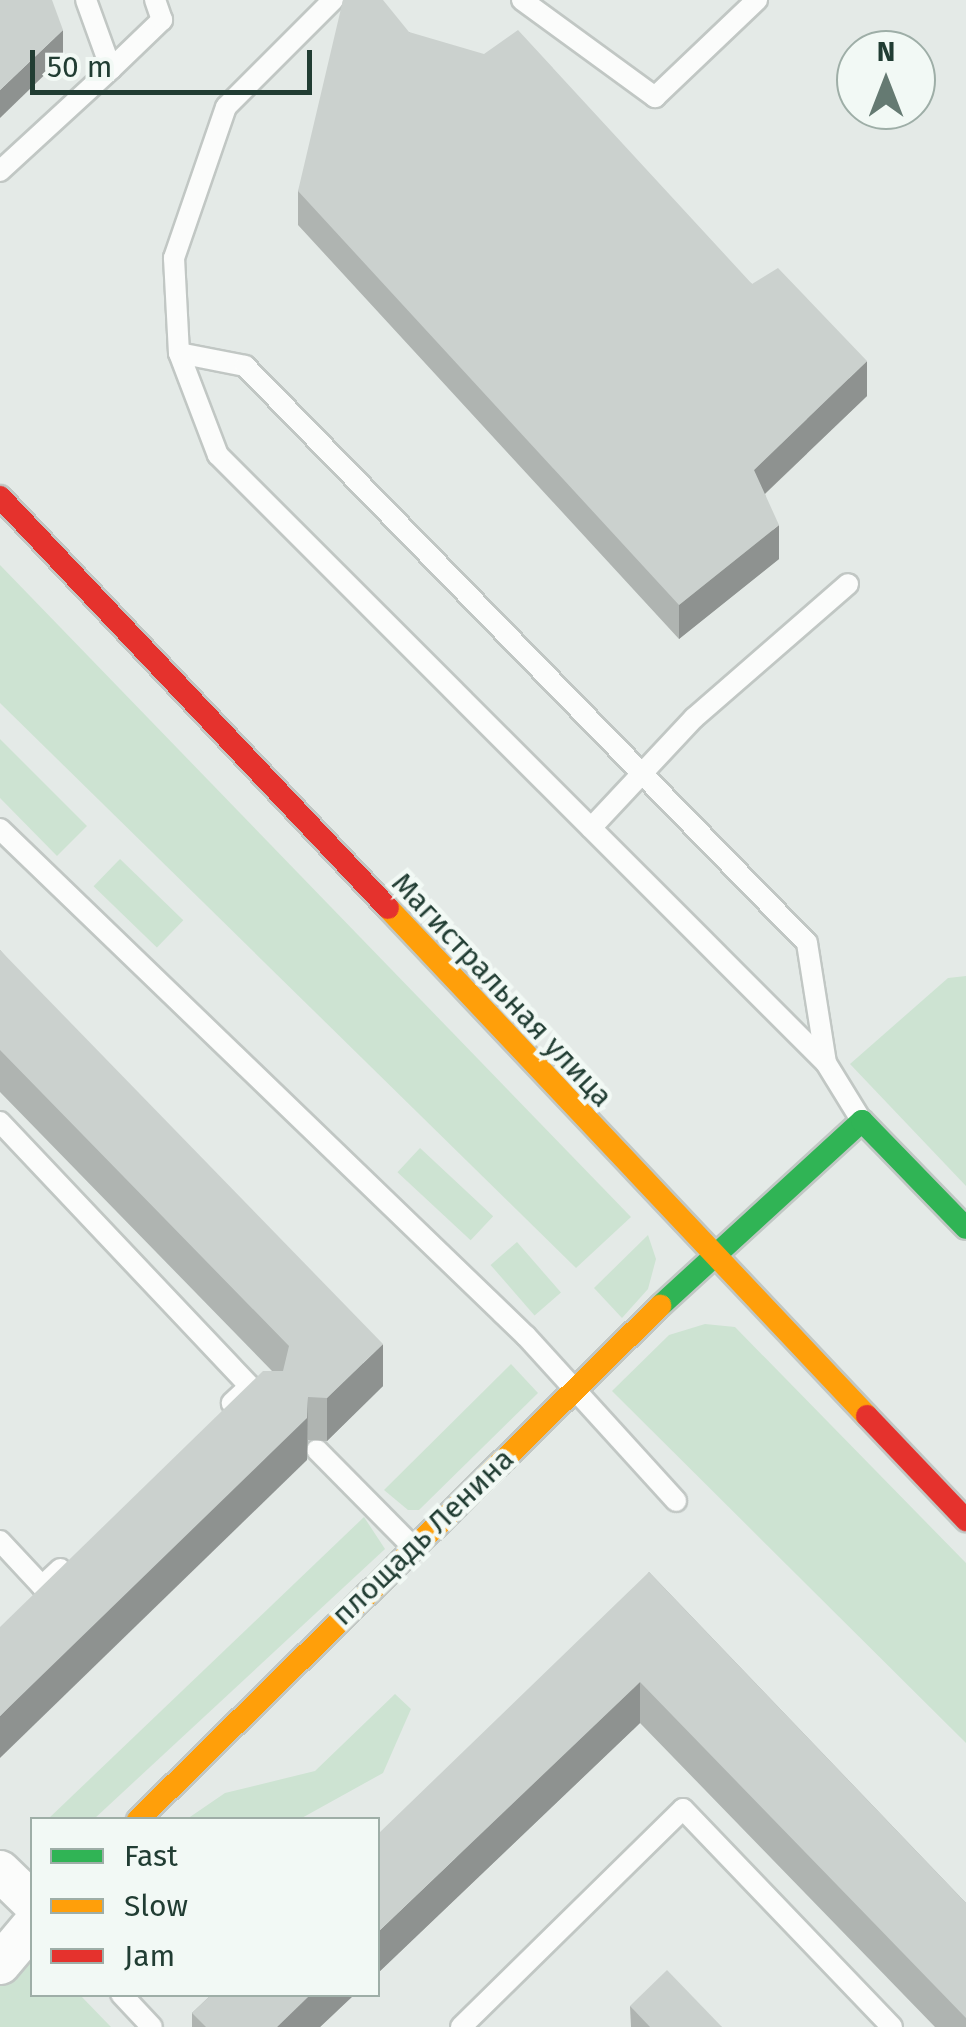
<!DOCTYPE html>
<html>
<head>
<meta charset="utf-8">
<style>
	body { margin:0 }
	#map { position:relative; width:966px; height:2027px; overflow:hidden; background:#e4eae7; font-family:"Fira Sans",sans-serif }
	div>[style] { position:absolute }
	.green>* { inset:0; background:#cde3d2; transform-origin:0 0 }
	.roads { filter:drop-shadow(2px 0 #c1c7c4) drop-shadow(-2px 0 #c1c7c4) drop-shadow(0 2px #c1c7c4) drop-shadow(0 -2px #c1c7c4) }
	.lane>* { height:20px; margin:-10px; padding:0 10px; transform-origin:10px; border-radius:10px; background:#fbfcfb }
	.street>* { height:40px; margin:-20px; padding:0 20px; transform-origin:20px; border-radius:20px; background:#fbfcfb }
	.fast>* { height:22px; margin:-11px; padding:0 11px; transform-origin:11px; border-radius:11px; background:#30b455 }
	.slow>* { height:22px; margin:-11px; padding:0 11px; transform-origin:11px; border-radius:11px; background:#ff9f0a }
	.jam>* { height:22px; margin:-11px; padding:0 11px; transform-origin:11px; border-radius:11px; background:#e5322d }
	.wall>* { inset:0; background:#afb4b1 }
	.shaded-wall>* { inset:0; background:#8e9290 }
	.building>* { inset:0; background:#cbd1ce }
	span { translate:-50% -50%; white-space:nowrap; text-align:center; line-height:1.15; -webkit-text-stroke:9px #f2f9f5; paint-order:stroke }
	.street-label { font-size:30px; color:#213d33 }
	.legend { position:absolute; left:30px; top:1817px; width:350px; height:180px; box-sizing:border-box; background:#f2f9f5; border:2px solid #9eaea7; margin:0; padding:12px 18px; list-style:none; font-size:30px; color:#213d33 }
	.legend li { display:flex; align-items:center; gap:20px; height:50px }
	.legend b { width:50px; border:2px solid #9eaea7 }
	.north { position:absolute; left:836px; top:30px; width:100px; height:100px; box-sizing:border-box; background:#f2f9f5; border:2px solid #9eaea7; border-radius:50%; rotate:0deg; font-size:28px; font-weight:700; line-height:40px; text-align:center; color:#213d33 }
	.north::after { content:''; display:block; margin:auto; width:35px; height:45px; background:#657a72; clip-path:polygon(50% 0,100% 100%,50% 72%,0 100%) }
	.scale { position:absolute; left:30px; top:50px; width:282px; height:45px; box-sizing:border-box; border:5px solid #213d33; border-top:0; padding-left:12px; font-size:30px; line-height:35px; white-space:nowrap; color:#213d33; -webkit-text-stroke:8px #f2f9f5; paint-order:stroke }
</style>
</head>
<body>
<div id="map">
	<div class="green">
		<div style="clip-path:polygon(0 565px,631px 1217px,576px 1268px,0 703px)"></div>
		<div style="clip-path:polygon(0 739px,87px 826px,57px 856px,0 798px)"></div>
		<div style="left:120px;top:859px;width:88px;height:38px;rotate:44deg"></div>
		<div style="clip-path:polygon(966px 976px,966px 1186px,850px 1064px,948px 978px)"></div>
		<div style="left:420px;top:1148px;width:100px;height:33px;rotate:43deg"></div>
		<div style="clip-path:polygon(648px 1235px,656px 1259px,648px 1289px,622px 1318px,594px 1288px)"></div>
		<div style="left:517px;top:1242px;width:67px;height:35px;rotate:49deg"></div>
		<div style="clip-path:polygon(705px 1324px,735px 1327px,966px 1563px,966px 1743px,612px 1391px,669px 1335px)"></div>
		<div style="clip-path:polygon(511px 1364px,538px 1393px,419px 1510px,408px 1510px,384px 1490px)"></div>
		<div style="clip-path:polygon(364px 1517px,385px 1549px,94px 1819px,47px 1820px)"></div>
		<div style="clip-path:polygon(395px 1694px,411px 1709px,383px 1773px,300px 1819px,187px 1819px,225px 1793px,315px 1771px)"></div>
		<div style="clip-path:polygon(32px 1958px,32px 1994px,80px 1995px,111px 2027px,0 2027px,0 1982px)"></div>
	</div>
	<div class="roads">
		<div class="lane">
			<div style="left:333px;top:0;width:151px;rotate:135deg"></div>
			<div style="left:226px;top:107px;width:160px;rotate:109deg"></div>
			<div style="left:174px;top:258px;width:95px;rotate:87deg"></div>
			<div style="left:179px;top:353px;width:67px;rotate:11.1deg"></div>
			<div style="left:245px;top:366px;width:805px;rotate:45.75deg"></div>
			<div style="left:807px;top:943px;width:121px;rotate:81deg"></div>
			<div style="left:826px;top:1063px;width:67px;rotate:58.4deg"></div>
			<div style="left:522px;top:0;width:165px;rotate:36.1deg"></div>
			<div style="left:655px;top:97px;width:141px;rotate:-43.6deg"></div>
			<div style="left:111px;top:69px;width:71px;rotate:-43.9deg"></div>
			<div style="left:162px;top:20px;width:21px;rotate:-109deg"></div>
			<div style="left:0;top:171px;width:151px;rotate:-42.6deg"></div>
			<div style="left:111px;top:69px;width:73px;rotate:-109.9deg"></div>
			<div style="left:179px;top:353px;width:109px;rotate:69.1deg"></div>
			<div style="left:218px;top:455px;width:858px;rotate:45deg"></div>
			<div style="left:591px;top:828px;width:151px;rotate:-46.9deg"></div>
			<div style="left:694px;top:718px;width:204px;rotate:-41deg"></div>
			<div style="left:0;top:829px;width:731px;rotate:43.95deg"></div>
			<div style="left:526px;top:1336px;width:223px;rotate:47.7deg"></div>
			<div style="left:0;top:1122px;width:364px;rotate:46.6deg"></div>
			<div style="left:250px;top:1386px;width:25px;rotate:137deg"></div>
			<div style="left:317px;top:1450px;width:134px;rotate:45.3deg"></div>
			<div style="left:0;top:1541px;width:62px;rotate:47deg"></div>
			<div style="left:42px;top:1586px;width:25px;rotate:-43deg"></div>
			<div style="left:121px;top:1994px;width:45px;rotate:46.8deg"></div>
			<div style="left:461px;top:2027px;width:311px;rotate:-44.5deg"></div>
			<div style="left:683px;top:1809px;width:302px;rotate:46.2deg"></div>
		</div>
		<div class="street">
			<div style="left:0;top:1871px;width:45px;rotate:44.1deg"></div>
			<div style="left:0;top:1964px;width:50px;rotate:-49.9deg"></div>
		</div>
		<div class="fast">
			<div style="left:660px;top:1306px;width:274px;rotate:-42.5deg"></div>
			<div style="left:862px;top:1121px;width:149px;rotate:45.8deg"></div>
		</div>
		<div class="slow">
			<div style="left:388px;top:908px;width:698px;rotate:46.68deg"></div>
			<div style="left:138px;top:1820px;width:733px;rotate:-44.56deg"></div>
		</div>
		<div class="jam">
			<div style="left:0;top:497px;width:565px;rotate:46.65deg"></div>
			<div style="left:867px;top:1416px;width:144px;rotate:46.4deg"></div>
		</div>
	</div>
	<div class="wall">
		<div style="clip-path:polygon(409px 32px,752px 284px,867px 396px,765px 494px,779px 559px,679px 639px,298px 225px,298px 191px)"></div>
		<div style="clip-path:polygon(0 950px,383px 1386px,327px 1441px,308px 1440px,307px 1460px,272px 1371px,0 1092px)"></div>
		<div style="clip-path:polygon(649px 1572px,966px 1903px,966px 2027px,935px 2027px,640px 1723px,378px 1973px)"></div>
		<div style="clip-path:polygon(212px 1994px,355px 1994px,320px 2027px,192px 2027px,192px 2013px)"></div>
		<div style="clip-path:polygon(630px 2006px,722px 2027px,631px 2027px)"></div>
	</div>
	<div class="shaded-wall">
		<div style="clip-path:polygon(63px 30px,63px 57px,0 118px,0 90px)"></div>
		<div style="clip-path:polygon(867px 361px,867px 396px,754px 504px,754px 470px)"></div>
		<div style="clip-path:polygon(779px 525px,779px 559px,679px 639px,679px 605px)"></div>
		<div style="clip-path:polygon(383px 1344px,383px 1386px,327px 1441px,327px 1398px)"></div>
		<div style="clip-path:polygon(308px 1397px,307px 1460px,0 1758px,0 1716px)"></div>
		<div style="clip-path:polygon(640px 1682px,640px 1723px,378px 1973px,378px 1932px)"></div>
		<div style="clip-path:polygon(311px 1994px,355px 1994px,320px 2027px,277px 2027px)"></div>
	</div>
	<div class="building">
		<div style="clip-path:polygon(0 0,52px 0,63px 30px,0 90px)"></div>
		<div style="clip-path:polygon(343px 0,383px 0,409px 32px,484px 54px,518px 30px,752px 284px,778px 268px,867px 361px,754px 470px,779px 525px,679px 605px,298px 191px)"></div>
		<div style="clip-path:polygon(0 950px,383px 1344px,327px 1398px,308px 1397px,307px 1418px,0 1716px,0 1627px,263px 1371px,283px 1371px,289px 1346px,0 1050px)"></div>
		<div style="clip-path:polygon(649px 1572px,966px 1903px,966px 2018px,640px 1682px,378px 1932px,378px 1834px)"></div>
		<div style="clip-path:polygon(667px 1970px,722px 2027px,650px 2027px,630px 2006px)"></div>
		<div style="clip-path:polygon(212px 1994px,311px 1994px,277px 2027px,206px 2027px,192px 2013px)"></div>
	</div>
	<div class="street-label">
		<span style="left:502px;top:990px;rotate:47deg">Магистральная улица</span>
		<span style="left:423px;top:1537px;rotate:-44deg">площадь Ленина</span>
	</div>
	<ul class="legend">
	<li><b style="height:12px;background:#30b455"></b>Fast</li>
	<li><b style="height:12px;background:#ff9f0a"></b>Slow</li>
	<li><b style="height:12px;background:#e5322d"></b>Jam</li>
	</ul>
	<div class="north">N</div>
	<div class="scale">50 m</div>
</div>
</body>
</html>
